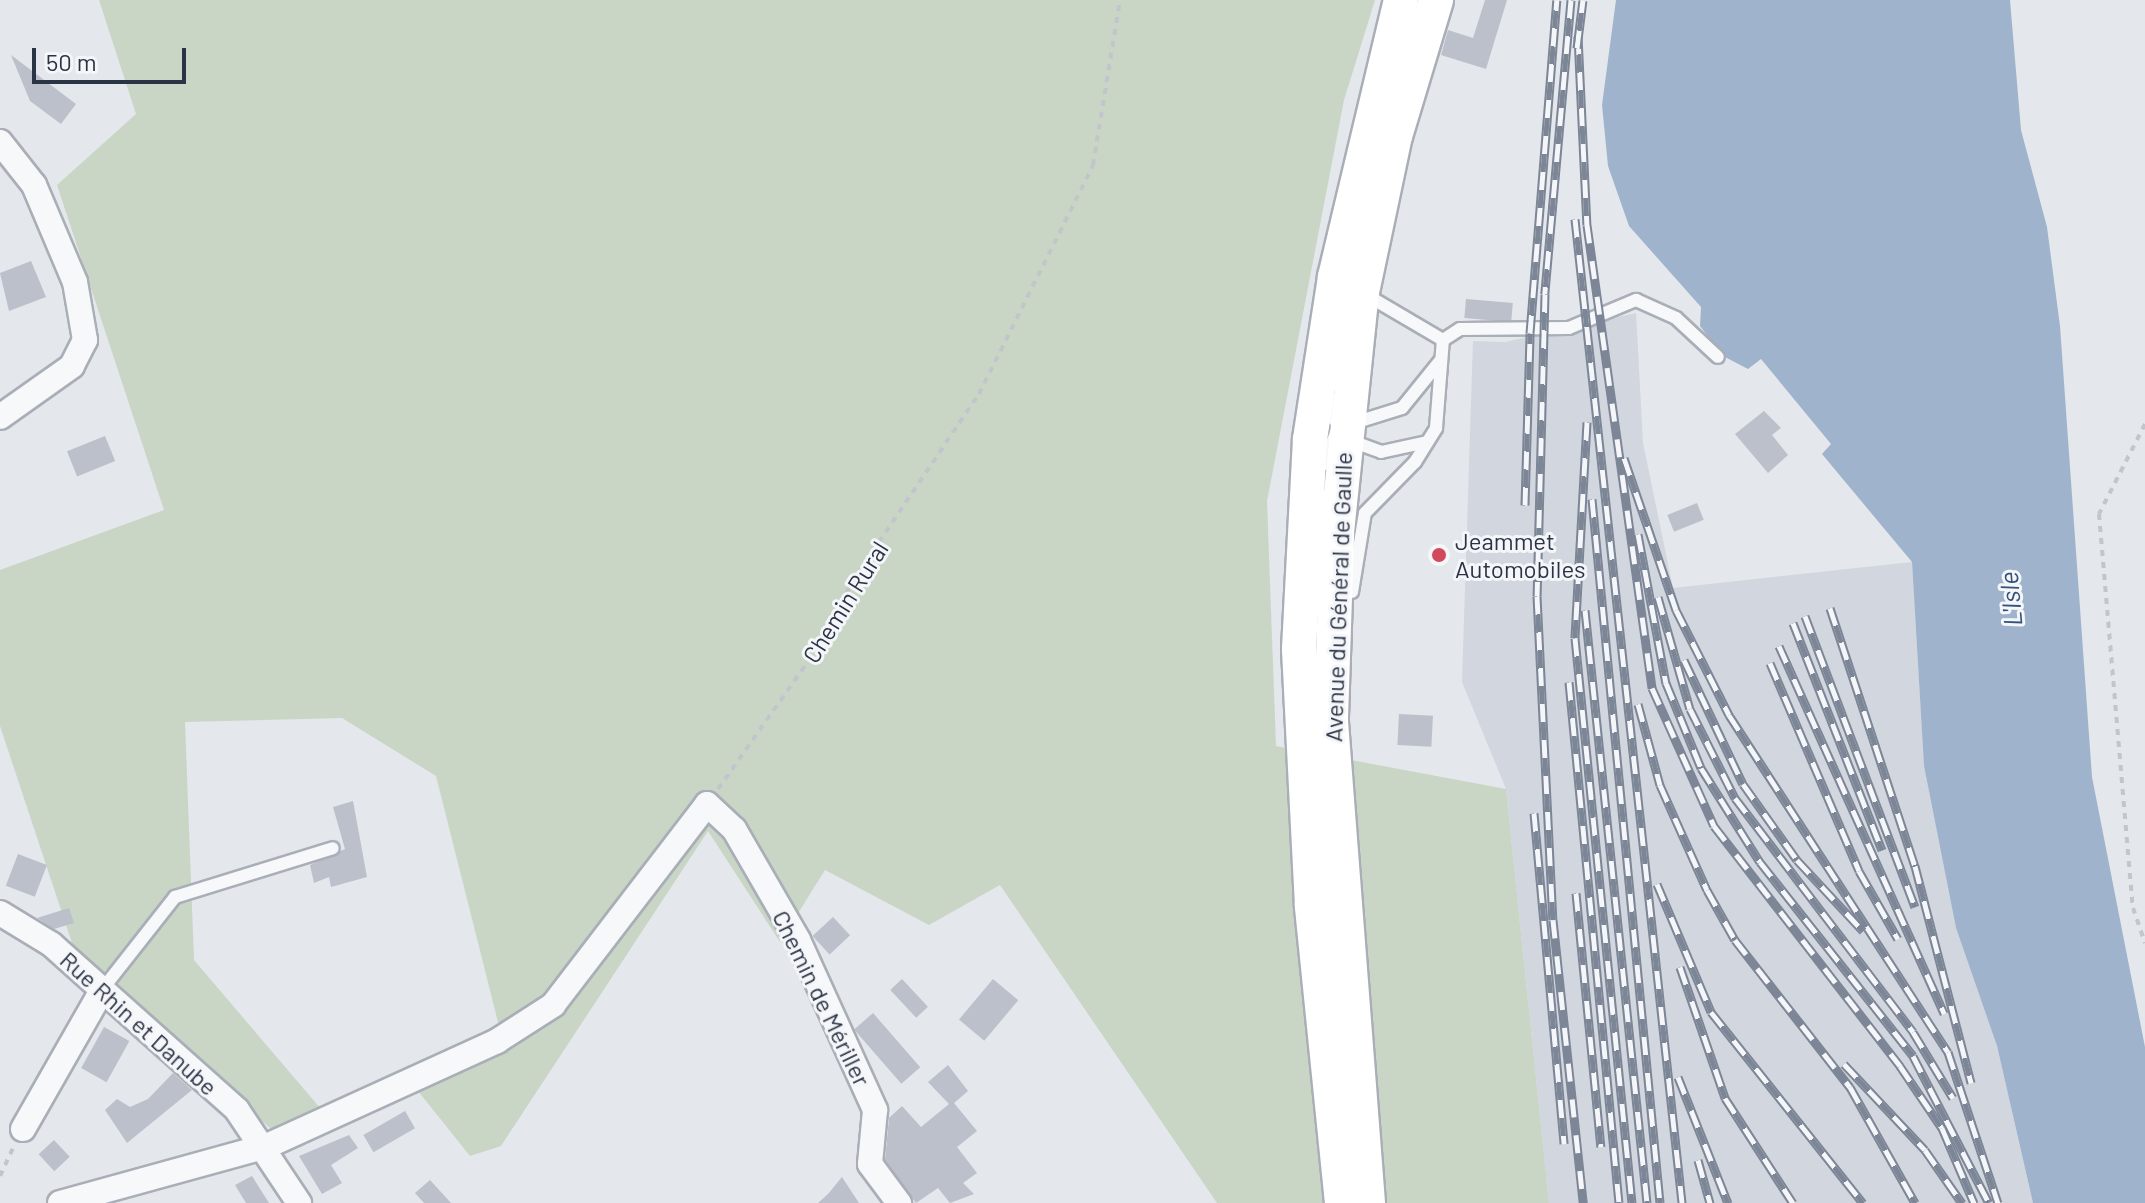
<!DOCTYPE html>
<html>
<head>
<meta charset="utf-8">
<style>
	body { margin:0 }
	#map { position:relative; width:2145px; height:1203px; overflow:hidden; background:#e4e7ec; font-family:Barlow,sans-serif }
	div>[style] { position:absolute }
	.built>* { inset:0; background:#d2d6de }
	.green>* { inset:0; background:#c9d6c5 }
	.water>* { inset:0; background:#9fb4cc }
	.building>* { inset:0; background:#bbc0ca; transform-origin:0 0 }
	.path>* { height:4px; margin-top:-2px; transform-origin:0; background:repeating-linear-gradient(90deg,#c2c5cb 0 6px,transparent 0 12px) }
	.roads { filter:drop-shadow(2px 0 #a9aeb7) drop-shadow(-2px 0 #a9aeb7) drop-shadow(0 2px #a9aeb7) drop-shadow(0 -2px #a9aeb7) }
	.service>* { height:12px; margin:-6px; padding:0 6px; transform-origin:6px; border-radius:6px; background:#f7f8fa }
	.minor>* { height:24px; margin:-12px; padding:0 12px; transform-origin:12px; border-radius:12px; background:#f7f8fa }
	.secondary>* { height:34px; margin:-17px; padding:0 17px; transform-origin:17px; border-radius:17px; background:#fff }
	.rail>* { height:9px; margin-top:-4.5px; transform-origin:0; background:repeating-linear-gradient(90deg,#f4f6f9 0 18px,#7d8696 0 36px); box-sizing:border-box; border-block:2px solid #7d8696 }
	.dots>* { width:22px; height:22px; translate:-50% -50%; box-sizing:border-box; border:4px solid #f4f6f9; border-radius:50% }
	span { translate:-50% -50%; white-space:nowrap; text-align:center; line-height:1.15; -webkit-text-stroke:6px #f4f6f9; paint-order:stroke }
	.poi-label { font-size:24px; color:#2b3445 }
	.left { translate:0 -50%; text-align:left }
	.street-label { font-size:24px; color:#2b3445 }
	.water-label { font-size:26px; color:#34527a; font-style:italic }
	.scale { position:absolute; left:32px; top:48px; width:154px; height:36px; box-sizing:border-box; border:4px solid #2b3445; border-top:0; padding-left:10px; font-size:24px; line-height:28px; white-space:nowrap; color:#2b3445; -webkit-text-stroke:6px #f4f6f9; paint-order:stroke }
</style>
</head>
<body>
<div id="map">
	<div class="built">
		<div style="clip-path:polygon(1636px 313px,1643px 443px,1673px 588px,1912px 562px,1924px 766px,1956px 928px,1997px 1046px,2033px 1203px,1549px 1203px,1506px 789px,1462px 682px,1473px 341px,1505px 342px)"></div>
	</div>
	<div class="green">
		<div style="clip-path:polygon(99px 0,1375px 0,1344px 100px,1267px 501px,1276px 746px,1506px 789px,1549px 1203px,1217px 1203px,1000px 885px,929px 925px,825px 870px,780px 942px,708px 831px,501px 1146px,470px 1156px,414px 1086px,503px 1042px,436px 776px,342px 718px,185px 722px,194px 960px,321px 1109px,271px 1129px,77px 958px,0 726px,0 570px,164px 510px,57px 185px,136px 114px)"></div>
	</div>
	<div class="water">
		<div style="clip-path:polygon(1616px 0,2010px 0,2021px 130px,2047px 227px,2060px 326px,2092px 777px,2145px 1047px,2145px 1203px,2033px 1203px,1997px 1046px,1956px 928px,1924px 766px,1912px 562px,1822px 454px,1831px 444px,1761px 359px,1748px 369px,1723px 356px,1700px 326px,1701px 307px,1629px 226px,1608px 166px,1602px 105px)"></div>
	</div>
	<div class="building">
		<div style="clip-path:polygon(1485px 0,1507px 0,1486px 69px,1441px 55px,1448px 30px,1473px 38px)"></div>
		<div style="clip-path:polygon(11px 55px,76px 104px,61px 124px,30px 101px)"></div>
		<div style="clip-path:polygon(31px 261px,46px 297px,9px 311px,0 273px)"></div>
		<div style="left:1466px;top:299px;width:47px;height:19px;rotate:5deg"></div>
		<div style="clip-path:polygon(1764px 411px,1781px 428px,1772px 435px,1788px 455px,1768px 473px,1735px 434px)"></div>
		<div style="left:105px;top:436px;width:27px;height:41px;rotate:68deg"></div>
		<div style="left:1697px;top:503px;width:18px;height:32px;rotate:68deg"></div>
		<div style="left:1399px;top:714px;width:34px;height:31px;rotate:3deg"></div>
		<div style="clip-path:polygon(353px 801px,367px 877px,331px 887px,329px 877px,314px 883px,310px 865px,345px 849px,333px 807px)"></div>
		<div style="left:18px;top:854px;width:31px;height:34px;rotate:21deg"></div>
		<div style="clip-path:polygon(69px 908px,74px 923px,54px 929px,37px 918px)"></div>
		<div style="left:833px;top:917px;width:25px;height:28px;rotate:47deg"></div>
		<div style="left:902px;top:979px;width:38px;height:16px;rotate:47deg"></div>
		<div style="left:993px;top:979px;width:33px;height:53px;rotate:40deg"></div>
		<div style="left:873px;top:1013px;width:72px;height:25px;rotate:49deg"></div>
		<div style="left:104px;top:1027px;width:29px;height:47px;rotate:29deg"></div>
		<div style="clip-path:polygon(948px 1065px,968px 1091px,954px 1103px,977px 1131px,957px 1147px,977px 1173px,963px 1183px,974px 1194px,950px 1203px,938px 1188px,916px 1203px,885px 1160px,889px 1118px,902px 1106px,921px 1127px,949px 1104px,928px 1082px)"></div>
		<div style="clip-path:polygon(173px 1073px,192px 1090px,127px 1143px,105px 1110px,117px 1099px,130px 1107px,148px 1099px)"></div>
		<div style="left:405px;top:1111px;width:20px;height:48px;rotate:60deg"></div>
		<div style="clip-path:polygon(349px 1135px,358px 1148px,331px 1165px,342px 1183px,322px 1194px,299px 1156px)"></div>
		<div style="left:54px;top:1140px;width:23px;height:21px;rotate:47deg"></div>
		<div style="clip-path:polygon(252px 1176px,269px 1203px,246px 1203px,235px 1185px)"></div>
		<div style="clip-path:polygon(842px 1177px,859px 1203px,818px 1203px,828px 1194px)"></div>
		<div style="clip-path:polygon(430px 1180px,451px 1203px,424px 1203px,415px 1193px)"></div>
	</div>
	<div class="path">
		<div style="left:2145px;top:424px;width:101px;rotate:117.1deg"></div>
		<div style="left:2099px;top:514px;width:395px;rotate:85.1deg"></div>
		<div style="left:2133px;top:908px;width:37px;rotate:71deg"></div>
		<div style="left:718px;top:789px;width:175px;rotate:-54.8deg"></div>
		<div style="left:819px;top:646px;width:72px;rotate:-62.7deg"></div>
		<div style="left:852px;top:582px;width:227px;rotate:-56deg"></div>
		<div style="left:979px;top:394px;width:256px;rotate:-63.5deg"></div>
		<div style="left:1093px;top:165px;width:167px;rotate:-80.7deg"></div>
		<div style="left:0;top:1176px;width:33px;rotate:-65deg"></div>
	</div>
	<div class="roads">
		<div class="service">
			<div style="left:1363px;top:293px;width:93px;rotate:30.4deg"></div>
			<div style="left:1443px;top:340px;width:20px;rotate:-33deg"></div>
			<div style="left:1460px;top:329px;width:109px;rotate:-0.5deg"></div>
			<div style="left:1569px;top:328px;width:73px;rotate:-22.7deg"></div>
			<div style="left:1636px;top:300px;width:44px;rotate:24.2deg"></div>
			<div style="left:1676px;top:318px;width:57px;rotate:42.9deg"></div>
			<div style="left:1331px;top:400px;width:15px;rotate:94deg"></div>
			<div style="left:1330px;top:415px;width:36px;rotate:48deg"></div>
			<div style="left:1354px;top:442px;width:29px;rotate:20deg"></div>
			<div style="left:1381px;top:452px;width:47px;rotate:-12.3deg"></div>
			<div style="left:1324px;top:464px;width:39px;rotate:-69deg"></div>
			<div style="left:1338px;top:428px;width:67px;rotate:-17.4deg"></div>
			<div style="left:1402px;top:408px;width:60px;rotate:-51deg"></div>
			<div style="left:1352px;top:592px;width:80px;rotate:-80.7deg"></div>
			<div style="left:1365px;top:513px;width:71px;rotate:-45.6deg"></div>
			<div style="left:1415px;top:462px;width:40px;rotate:-58deg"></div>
			<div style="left:1436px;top:428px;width:88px;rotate:-85.5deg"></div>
			<div style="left:101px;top:991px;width:120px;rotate:-51.8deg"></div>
			<div style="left:175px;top:897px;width:165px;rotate:-17.2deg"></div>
		</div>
		<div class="minor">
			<div style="left:0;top:142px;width:55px;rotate:51.7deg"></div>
			<div style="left:34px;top:185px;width:105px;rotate:67.1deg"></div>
			<div style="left:75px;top:282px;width:59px;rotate:80.2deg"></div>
			<div style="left:85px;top:340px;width:29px;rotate:117deg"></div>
			<div style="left:72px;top:366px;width:88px;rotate:144.7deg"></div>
			<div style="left:0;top:913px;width:60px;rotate:31.3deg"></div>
			<div style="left:51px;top:944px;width:249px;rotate:41.7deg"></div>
			<div style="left:237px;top:1110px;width:112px;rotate:56.3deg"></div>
			<div style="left:23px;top:1129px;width:158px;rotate:-60.3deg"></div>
			<div style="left:60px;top:1203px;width:215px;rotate:-15.4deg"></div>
			<div style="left:267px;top:1146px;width:253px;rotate:-24.5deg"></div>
			<div style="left:497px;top:1041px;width:67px;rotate:-32.7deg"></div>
			<div style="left:553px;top:1005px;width:253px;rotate:-52.5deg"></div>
			<div style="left:707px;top:804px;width:37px;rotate:43deg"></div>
			<div style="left:734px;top:829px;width:128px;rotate:60deg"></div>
			<div style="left:798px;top:940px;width:187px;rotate:65.6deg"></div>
			<div style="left:875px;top:1110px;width:54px;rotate:95.3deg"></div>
			<div style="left:870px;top:1164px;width:49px;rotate:53.4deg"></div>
		</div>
		<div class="secondary">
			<div style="left:1342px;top:1203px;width:299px;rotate:-95.8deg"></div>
			<div style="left:1312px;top:906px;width:257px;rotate:-92.9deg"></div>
			<div style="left:1299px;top:649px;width:210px;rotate:-87deg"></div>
			<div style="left:1310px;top:439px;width:164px;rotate:-81.2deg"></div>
			<div style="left:1335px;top:277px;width:285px;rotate:-76.6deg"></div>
			<div style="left:1368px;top:1203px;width:487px;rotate:-94.4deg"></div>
			<div style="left:1331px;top:717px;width:185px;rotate:-88.1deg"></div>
			<div style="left:1337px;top:532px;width:241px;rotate:-84.1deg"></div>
			<div style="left:1362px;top:292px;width:159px;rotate:-78.1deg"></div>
			<div style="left:1395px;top:136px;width:142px;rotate:-73.2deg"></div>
		</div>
	</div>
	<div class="rail">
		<div style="left:1571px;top:0;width:295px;rotate:95.1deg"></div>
		<div style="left:1545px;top:294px;width:302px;rotate:91.5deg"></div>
		<div style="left:1537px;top:596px;width:324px;rotate:87.2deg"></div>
		<div style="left:1553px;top:920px;width:285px;rotate:83.9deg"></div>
		<div style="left:1578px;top:36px;width:189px;rotate:87.3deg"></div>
		<div style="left:1587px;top:225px;width:468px;rotate:82deg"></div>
		<div style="left:1652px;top:688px;width:151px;rotate:65.8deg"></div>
		<div style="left:1714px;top:826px;width:304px;rotate:52.2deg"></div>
		<div style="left:1900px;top:1066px;width:75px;rotate:55.9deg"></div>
		<div style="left:1942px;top:1128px;width:82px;rotate:66.9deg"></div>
		<div style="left:1577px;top:48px;width:48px;rotate:-82.9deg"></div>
		<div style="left:1575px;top:219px;width:990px;rotate:83.79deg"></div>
		<div style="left:1587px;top:422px;width:216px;rotate:93.2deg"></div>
		<div style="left:1575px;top:638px;width:568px;rotate:84.24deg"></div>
		<div style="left:1624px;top:458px;width:161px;rotate:71.1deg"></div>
		<div style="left:1676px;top:610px;width:118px;rotate:63.2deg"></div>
		<div style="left:1729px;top:715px;width:402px;rotate:57deg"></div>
		<div style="left:1948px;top:1052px;width:159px;rotate:71.7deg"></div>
		<div style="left:1592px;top:499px;width:707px;rotate:84.48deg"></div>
		<div style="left:1525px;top:505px;width:172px;rotate:-88.3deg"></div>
		<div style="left:1530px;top:333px;width:334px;rotate:-85.4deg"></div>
		<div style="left:1638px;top:534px;width:152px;rotate:79.4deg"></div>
		<div style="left:1666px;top:683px;width:92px;rotate:67.6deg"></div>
		<div style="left:1701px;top:768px;width:111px;rotate:57.9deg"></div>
		<div style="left:1760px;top:862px;width:247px;rotate:51.7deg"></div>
		<div style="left:1913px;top:1056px;width:165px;rotate:62.7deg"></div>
		<div style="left:1658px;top:597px;width:116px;rotate:74.1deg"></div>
		<div style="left:1690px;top:709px;width:100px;rotate:63.2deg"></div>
		<div style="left:1735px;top:798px;width:294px;rotate:52.7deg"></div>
		<div style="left:1913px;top:1032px;width:77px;rotate:58.8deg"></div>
		<div style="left:1830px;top:608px;width:272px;rotate:71.8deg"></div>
		<div style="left:1915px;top:866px;width:224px;rotate:75.5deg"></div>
		<div style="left:1585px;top:610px;width:596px;rotate:84.03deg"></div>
		<div style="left:1805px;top:616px;width:311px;rotate:69.3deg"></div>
		<div style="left:1793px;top:623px;width:244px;rotate:68.6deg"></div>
		<div style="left:1779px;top:646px;width:403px;rotate:65.8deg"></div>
		<div style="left:1684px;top:660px;width:137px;rotate:64.6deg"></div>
		<div style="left:1743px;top:784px;width:93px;rotate:54.6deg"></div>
		<div style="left:1797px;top:860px;width:97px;rotate:47.1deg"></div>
		<div style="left:1770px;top:663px;width:226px;rotate:66.8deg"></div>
		<div style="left:1859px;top:871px;width:78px;rotate:60.2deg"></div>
		<div style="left:1569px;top:682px;width:523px;rotate:84.52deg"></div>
		<div style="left:1638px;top:704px;width:84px;rotate:74.8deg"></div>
		<div style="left:1660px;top:785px;width:115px;rotate:65.9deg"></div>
		<div style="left:1707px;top:890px;width:57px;rotate:60.8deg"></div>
		<div style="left:1735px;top:940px;width:187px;rotate:52deg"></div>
		<div style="left:1850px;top:1087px;width:133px;rotate:60.7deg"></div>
		<div style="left:1534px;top:813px;width:332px;rotate:84.8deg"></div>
		<div style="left:1657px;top:884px;width:139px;rotate:67.1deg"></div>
		<div style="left:1711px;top:1012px;width:244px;rotate:51.5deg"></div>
		<div style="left:1576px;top:893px;width:255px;rotate:84.4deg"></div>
		<div style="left:1680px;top:967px;width:139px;rotate:71deg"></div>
		<div style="left:1725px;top:1098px;width:125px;rotate:57.1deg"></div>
		<div style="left:1844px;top:1064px;width:118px;rotate:46.7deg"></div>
		<div style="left:1925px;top:1150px;width:65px;rotate:55.1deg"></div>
		<div style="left:1678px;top:1077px;width:136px;rotate:68.4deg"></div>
		<div style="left:1698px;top:1160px;width:45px;rotate:74.4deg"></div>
	</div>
	<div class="dots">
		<div style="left:1439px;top:555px;background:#d1495b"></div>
	</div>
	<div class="poi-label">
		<span class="left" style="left:1455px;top:555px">Jeammet<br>Automobiles</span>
	</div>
	<div class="street-label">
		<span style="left:1338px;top:597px;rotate:-88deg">Avenue du Général de Gaulle</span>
		<span style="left:845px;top:602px;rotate:-58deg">Chemin Rural</span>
		<span style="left:822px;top:998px;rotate:64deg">Chemin de Mériller</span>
		<span style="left:139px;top:1023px;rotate:42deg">Rue Rhin et Danube</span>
	</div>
	<div class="water-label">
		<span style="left:2010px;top:599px;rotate:-95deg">L'Isle</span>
	</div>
	<div class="scale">50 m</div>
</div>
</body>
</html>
